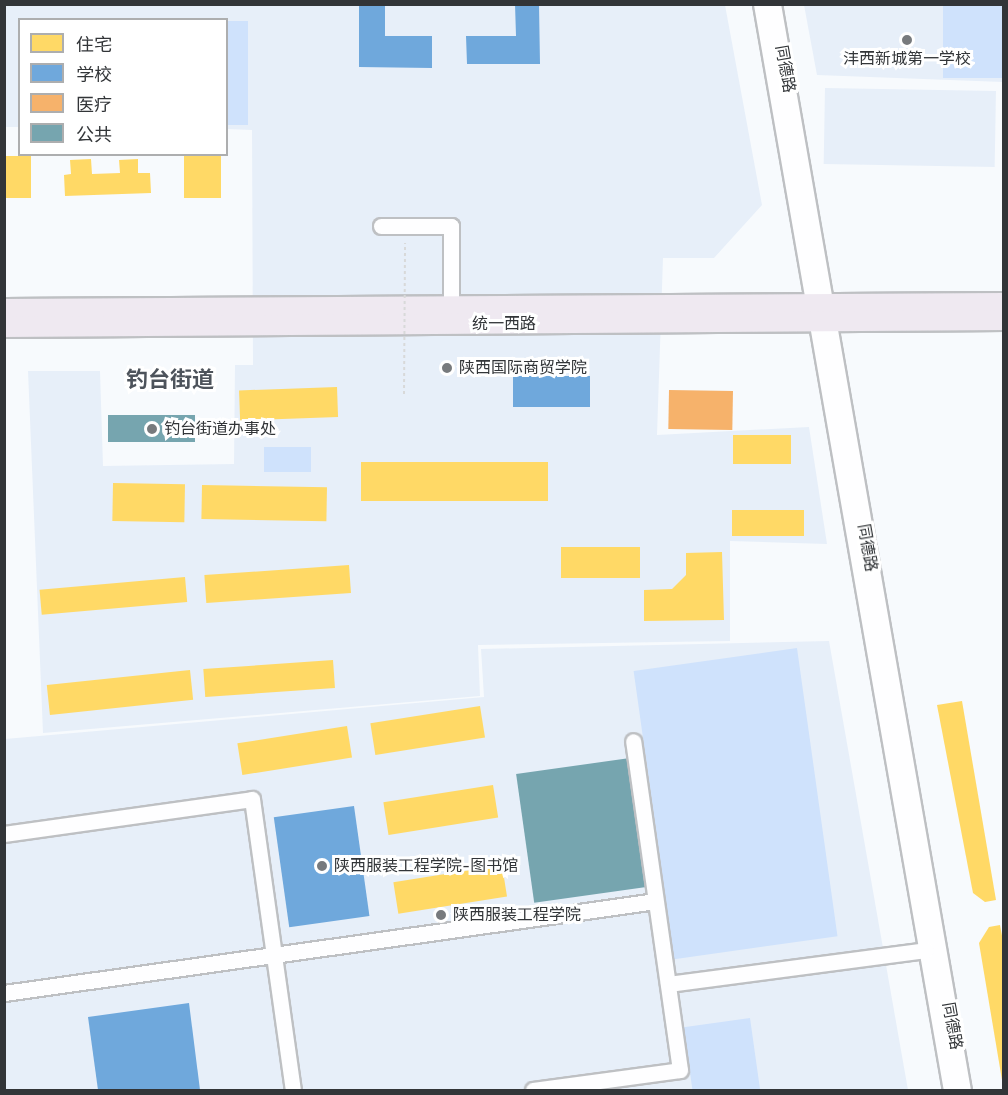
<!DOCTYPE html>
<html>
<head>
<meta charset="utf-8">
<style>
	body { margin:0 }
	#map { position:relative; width:1008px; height:1095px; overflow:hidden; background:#f7fafd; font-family:"Work Sans","Noto Sans SC",sans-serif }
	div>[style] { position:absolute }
	.built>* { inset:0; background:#e7eff9; transform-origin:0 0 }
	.green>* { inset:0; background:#cfe2fc; transform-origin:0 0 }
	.homes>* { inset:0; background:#ffd966; transform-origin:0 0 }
	.schools>* { inset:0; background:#6fa8dc; transform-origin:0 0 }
	.health>* { inset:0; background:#f6b26b; transform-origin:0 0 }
	.public>* { inset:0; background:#76a5af; transform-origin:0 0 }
	.roads { filter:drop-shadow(2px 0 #bec0c3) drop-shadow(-2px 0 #bec0c3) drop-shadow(0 2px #bec0c3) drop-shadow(0 -2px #bec0c3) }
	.minor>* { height:15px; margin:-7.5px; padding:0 7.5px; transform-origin:7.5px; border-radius:7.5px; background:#fefeff }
	.major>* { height:20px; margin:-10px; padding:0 10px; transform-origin:10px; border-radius:10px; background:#efe9f1 }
	.path-bridge>* { height:2px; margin-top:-1px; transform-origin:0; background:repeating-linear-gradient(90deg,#d8d9d9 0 3px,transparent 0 6px) }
	.dots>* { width:16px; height:16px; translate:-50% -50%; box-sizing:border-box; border:3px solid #fff; border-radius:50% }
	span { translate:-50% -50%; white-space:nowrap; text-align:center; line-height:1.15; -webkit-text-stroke:6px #fff; paint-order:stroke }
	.poi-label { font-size:16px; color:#323538 }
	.left { translate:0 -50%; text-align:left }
	.street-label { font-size:16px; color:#323538 }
	.district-label { font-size:22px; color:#4d535b; font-weight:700 }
	.frame { position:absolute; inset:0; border:6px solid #323538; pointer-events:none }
	.legend { position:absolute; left:18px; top:18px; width:210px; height:138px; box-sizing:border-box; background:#fff; border:2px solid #adaeaf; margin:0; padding:8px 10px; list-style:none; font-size:18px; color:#323538 }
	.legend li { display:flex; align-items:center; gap:12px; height:30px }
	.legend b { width:30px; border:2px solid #adaeaf }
</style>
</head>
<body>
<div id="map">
	<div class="built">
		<div style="clip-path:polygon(5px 5px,725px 5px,762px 205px,714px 258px,663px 258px,657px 435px,809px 427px,827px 544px,730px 541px,730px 641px,478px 645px,480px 696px,43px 733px,28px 371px,100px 371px,103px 466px,234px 464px,235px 365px,253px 365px,252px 130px,227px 129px,226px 20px,20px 20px,19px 127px,5px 127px)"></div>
		<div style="clip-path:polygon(804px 5px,1003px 5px,1003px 82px,817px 75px)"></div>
		<div style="left:825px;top:88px;width:171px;height:76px;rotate:1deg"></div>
		<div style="clip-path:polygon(829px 641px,908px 1090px,5px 1090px,5px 739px,484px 697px,481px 649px)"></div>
	</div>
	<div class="green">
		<div style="left:943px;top:5px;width:60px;height:73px"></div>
		<div style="left:227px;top:21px;width:21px;height:104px"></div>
		<div style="left:264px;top:447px;width:47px;height:25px"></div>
		<div style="left:797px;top:648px;width:291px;height:165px;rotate:82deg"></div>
		<div style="left:750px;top:1018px;width:73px;height:67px;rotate:82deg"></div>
	</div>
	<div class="homes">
		<div style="left:5px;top:156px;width:26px;height:42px"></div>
		<div style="left:221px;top:156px;width:42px;height:37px;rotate:90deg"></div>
		<div style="clip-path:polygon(91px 159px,92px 174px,120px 173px,119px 160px,138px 159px,138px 173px,150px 173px,151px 193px,65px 196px,64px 175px,71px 174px,70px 160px)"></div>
		<div style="left:337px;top:387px;width:30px;height:98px;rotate:88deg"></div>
		<div style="left:791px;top:435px;width:29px;height:58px;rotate:90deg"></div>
		<div style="left:361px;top:462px;width:187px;height:39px"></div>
		<div style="left:113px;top:483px;width:72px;height:38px;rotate:1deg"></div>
		<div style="left:202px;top:485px;width:125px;height:34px;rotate:1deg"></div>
		<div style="left:732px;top:510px;width:72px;height:26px"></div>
		<div style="left:561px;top:547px;width:79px;height:31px"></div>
		<div style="clip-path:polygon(722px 552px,724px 620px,644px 621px,644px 590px,672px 589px,686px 575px,686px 553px)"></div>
		<div style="left:349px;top:565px;width:28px;height:145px;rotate:86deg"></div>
		<div style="left:185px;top:577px;width:25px;height:146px;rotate:85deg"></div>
		<div style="left:333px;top:660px;width:28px;height:130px;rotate:86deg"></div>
		<div style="left:190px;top:670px;width:30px;height:144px;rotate:84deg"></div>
		<div style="clip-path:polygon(962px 701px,996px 900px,985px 902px,973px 893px,937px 705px)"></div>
		<div style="left:480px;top:706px;width:32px;height:111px;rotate:81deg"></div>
		<div style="left:347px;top:726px;width:32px;height:111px;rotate:81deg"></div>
		<div style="left:493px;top:785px;width:33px;height:111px;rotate:81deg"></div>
		<div style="left:502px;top:865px;width:32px;height:110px;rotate:81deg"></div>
		<div style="clip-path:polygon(1000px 925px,1004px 946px,1002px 1080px,979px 943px,989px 927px)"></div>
	</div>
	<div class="schools">
		<div style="clip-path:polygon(359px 4px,385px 4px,385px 36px,432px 36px,432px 68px,359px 67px)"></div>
		<div style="clip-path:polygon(515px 4px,539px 4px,540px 64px,467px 64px,466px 36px,516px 36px)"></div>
		<div style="left:513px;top:376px;width:77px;height:31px"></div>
		<div style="left:354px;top:806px;width:111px;height:81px;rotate:82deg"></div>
		<div style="clip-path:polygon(189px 1003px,200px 1090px,98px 1090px,88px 1017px)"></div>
	</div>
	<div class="health">
		<div style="left:669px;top:390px;width:64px;height:39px;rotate:1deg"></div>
	</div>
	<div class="public">
		<div style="left:195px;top:415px;width:27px;height:87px;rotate:90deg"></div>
		<div style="left:630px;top:758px;width:130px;height:115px;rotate:82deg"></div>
	</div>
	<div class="roads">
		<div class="minor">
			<div style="left:761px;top:4px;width:1102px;rotate:80.08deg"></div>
			<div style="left:773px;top:4px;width:1102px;rotate:80.08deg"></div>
			<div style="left:381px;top:226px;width:70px"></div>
			<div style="left:451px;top:226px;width:80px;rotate:90deg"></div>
			<div style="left:4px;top:834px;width:250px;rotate:-8deg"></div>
			<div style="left:252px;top:799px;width:294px;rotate:82deg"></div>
			<div style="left:668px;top:984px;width:260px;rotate:-7.5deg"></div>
			<div style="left:4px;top:993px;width:658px;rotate:-8.03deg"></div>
			<div style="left:533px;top:1090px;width:148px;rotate:-7.7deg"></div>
			<div style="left:680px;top:1070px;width:332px;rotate:-98.1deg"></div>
		</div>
		<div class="major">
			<div style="left:4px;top:309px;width:1000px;rotate:-0.34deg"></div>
			<div style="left:4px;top:327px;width:1000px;rotate:-0.4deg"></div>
		</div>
	</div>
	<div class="path-bridge">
		<div style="left:404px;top:394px;width:151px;rotate:-89.6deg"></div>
	</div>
	<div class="dots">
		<div style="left:907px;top:40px;background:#777a7d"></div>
		<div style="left:447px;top:368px;background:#777a7d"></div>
		<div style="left:152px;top:429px;background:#777a7d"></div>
		<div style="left:322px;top:866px;background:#777a7d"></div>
		<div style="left:441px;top:915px;background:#777a7d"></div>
	</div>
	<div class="poi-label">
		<span style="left:907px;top:59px">沣西新城第一学校</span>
		<span class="left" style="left:459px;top:368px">陕西国际商贸学院</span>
		<span class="left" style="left:164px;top:429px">钓台街道办事处</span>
		<span class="left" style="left:334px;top:866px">陕西服装工程学院-图书馆</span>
		<span class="left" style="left:453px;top:915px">陕西服装工程学院</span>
	</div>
	<div class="street-label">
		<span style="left:785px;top:69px;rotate:80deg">同德路</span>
		<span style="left:504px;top:324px">统一西路</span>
		<span style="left:867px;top:548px;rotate:80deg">同德路</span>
		<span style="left:952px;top:1026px;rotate:80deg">同德路</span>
	</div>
	<div class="district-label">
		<span style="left:170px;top:380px">钓台街道</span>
	</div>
	<div class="frame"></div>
	<ul class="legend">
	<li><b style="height:16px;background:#ffd966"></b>住宅</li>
	<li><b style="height:16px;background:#6fa8dc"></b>学校</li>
	<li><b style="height:16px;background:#f6b26b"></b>医疗</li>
	<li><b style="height:16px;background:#76a5af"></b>公共</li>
	</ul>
</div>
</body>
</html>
